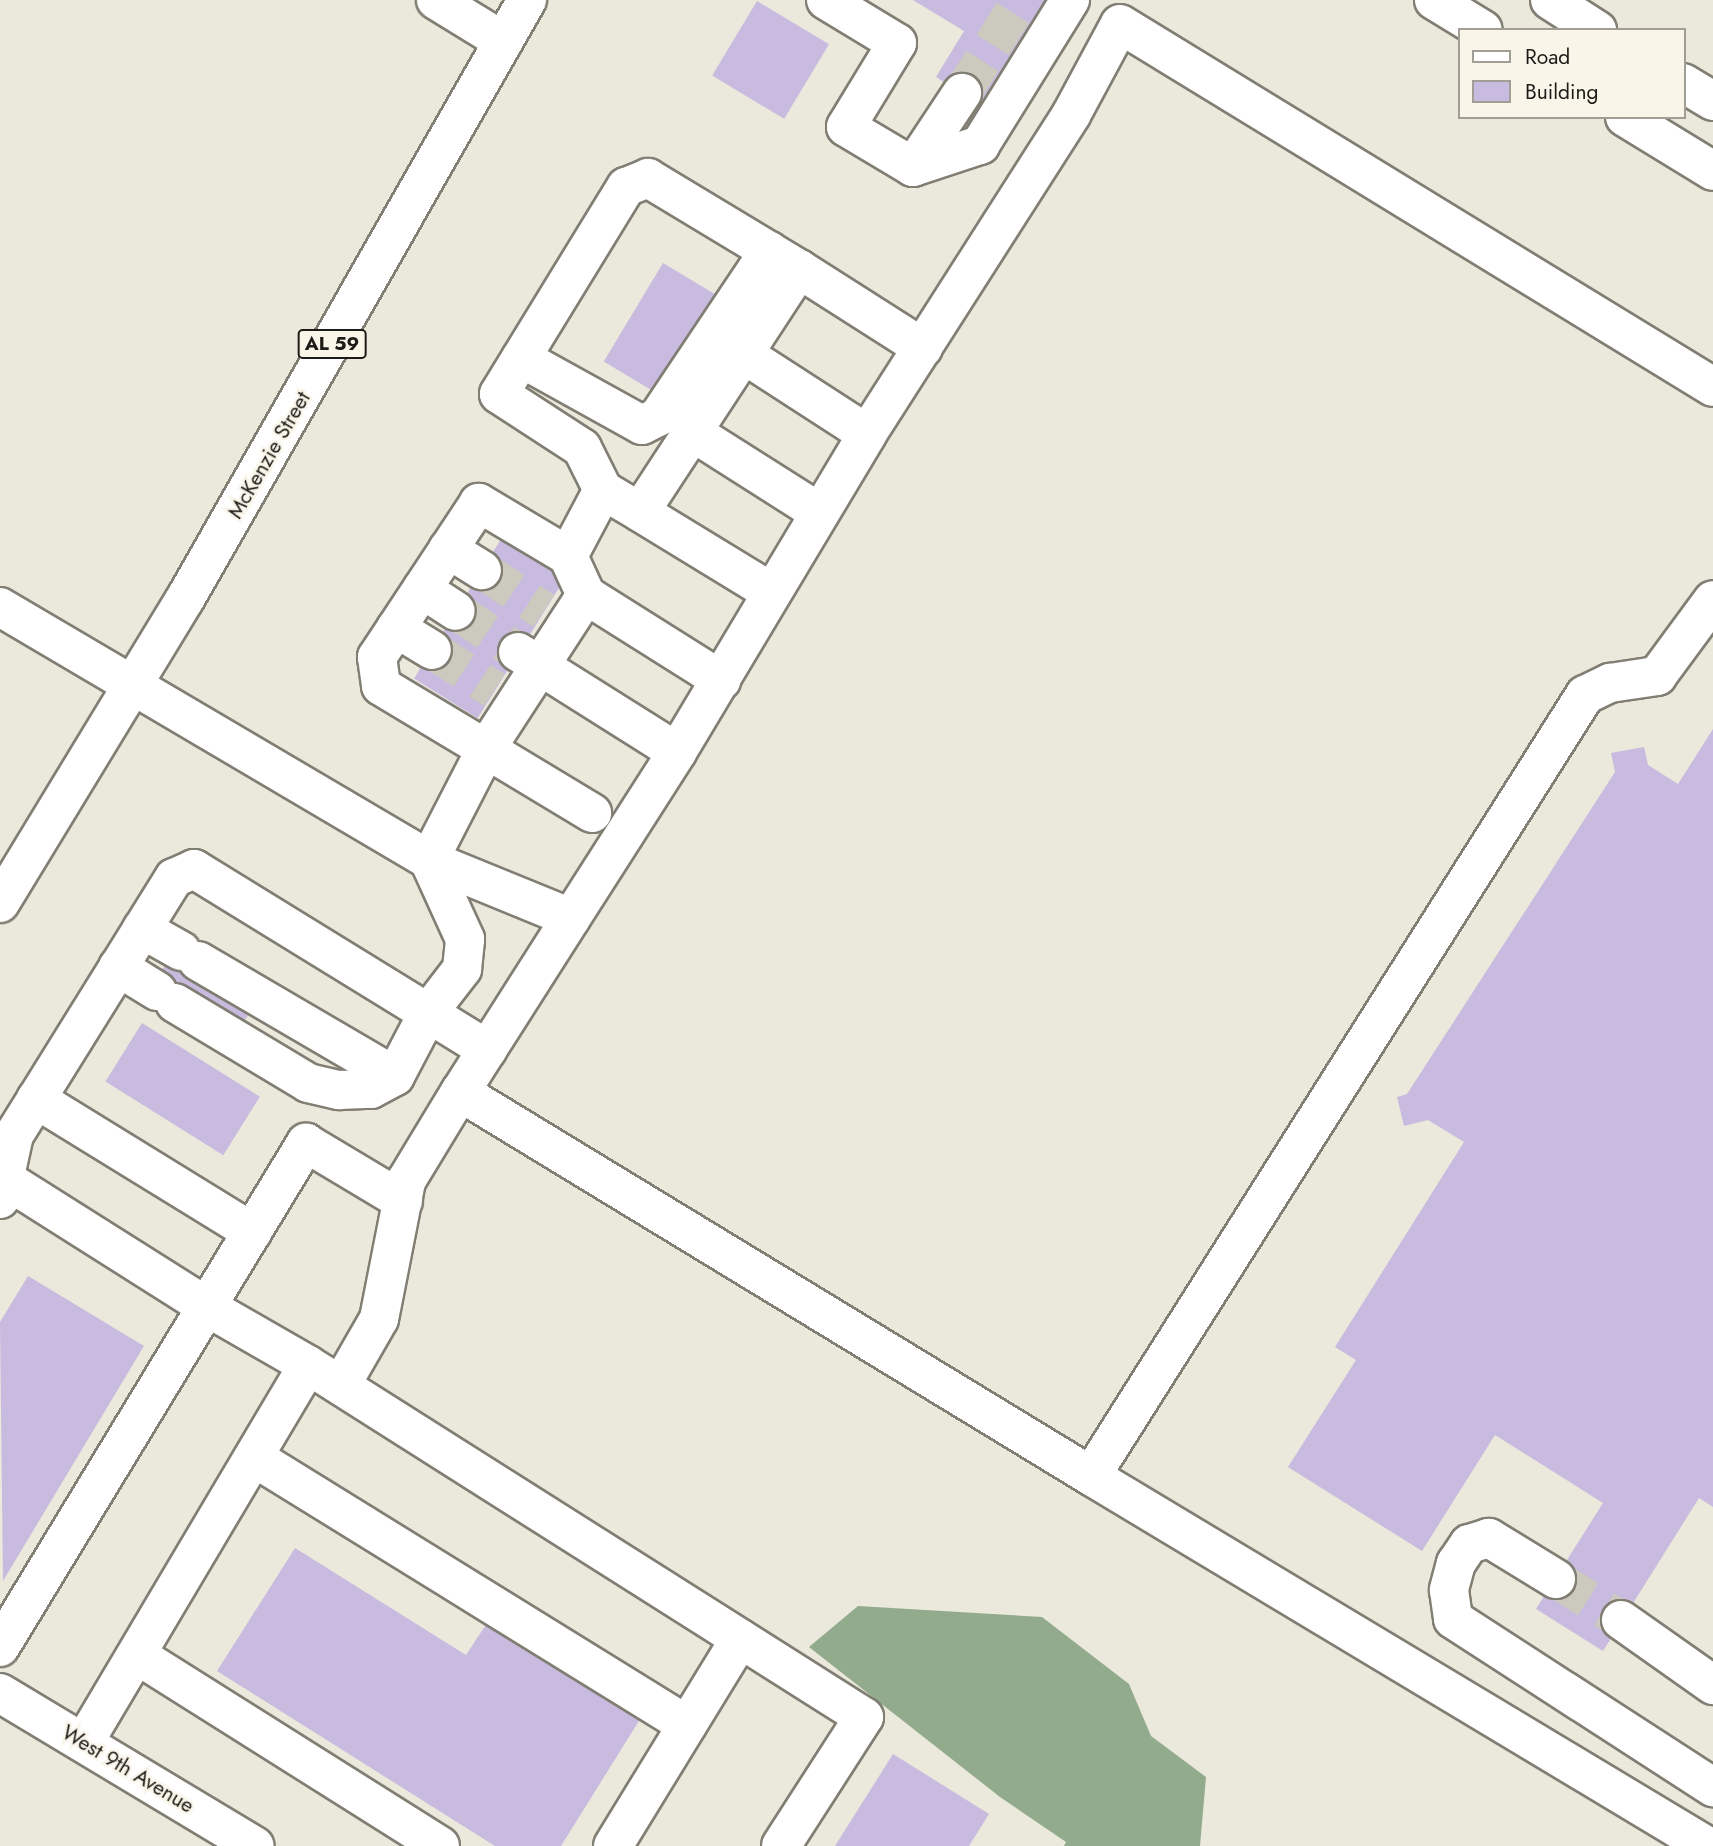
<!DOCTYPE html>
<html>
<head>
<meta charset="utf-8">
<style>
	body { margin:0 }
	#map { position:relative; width:1713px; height:1846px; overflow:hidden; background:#ebe8dc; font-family:Jost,sans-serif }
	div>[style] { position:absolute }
	.forest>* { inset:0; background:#92ab8c }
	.building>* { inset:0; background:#c8bbdf; transform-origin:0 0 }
	.minor-tunnel>* { height:38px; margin-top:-19px; transform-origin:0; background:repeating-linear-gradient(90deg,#ccc9be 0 38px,transparent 0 57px) }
	.roads { filter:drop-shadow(2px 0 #817e73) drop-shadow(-2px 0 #817e73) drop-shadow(0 2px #817e73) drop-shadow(0 -2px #817e73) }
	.minor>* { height:38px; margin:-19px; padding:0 19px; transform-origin:19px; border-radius:19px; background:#fff }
	.major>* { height:38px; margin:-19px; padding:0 19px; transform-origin:19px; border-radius:19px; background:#fff }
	span { translate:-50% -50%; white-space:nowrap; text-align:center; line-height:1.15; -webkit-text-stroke:5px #f9f5e9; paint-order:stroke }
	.shield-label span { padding:2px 5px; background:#f9f5e9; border:2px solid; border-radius:5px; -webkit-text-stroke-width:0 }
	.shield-label { font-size:19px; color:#1c1b17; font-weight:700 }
	.street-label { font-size:21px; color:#1c1b17 }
	.legend { position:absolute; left:1458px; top:28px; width:228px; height:91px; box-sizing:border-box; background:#f9f5e9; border:2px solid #a19e95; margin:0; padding:9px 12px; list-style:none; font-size:21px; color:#1c1b17 }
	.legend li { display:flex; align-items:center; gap:14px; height:35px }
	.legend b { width:35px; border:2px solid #a19e95 }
</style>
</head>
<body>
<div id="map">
	<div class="forest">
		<div style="clip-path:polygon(858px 1606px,1042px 1617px,1129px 1684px,1151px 1736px,1206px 1777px,1200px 1846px,1064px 1846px,1066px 1842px,1000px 1797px,809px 1647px)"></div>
	</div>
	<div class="building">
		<div style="clip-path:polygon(913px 0,1053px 0,986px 108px,936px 77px,964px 31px)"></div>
		<div style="left:757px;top:1px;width:84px;height:87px;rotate:31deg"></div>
		<div style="left:663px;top:263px;width:69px;height:115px;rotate:31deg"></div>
		<div style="left:503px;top:536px;width:75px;height:168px;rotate:32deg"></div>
		<div style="clip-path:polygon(1713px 729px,1713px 1507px,1699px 1498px,1603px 1651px,1536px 1609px,1603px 1503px,1495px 1435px,1422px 1551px,1288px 1467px,1356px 1360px,1335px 1347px,1464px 1142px,1428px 1120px,1404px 1126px,1397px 1097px,1407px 1094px,1615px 772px,1611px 753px,1644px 747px,1648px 765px,1678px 784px)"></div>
		<div style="left:172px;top:954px;width:97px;height:26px;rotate:32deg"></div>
		<div style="left:142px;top:1023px;width:139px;height:69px;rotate:32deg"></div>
		<div style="clip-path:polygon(28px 1276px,144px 1346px,3px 1581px,0 1322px)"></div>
		<div style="clip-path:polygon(295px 1548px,466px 1655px,489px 1620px,642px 1716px,561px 1846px,495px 1846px,217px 1671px)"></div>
		<div style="clip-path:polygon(893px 1754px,989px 1814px,969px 1846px,835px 1846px)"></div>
	</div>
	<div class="minor-tunnel">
		<div style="left:962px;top:93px;width:110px;rotate:-57.6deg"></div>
		<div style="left:482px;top:570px;width:74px;rotate:33.5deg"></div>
		<div style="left:456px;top:611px;width:74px;rotate:33.5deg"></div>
		<div style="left:432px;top:650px;width:74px;rotate:32.8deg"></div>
		<div style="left:1556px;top:1579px;width:77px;rotate:32.2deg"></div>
	</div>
	<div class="roads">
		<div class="minor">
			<div style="left:436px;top:0;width:79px;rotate:31.5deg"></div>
			<div style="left:826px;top:0;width:83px;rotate:31.2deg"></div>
			<div style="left:897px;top:43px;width:98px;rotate:121.3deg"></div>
			<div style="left:846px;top:127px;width:78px;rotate:30.8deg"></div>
			<div style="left:913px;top:167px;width:71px;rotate:-18.2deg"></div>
			<div style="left:980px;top:145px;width:171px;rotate:-58.2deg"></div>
			<div style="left:1434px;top:0;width:57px;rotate:31.5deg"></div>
			<div style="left:1550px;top:0;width:56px;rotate:32.6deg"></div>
			<div style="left:1683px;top:83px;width:35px;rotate:31deg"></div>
			<div style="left:1625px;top:117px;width:103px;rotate:31.5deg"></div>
			<div style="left:913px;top:167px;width:89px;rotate:-56.5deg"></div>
			<div style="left:799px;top:269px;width:290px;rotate:123.2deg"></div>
			<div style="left:640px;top:512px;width:43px;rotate:-149.3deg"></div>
			<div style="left:603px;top:490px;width:47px;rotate:-116.6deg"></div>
			<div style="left:582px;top:448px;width:99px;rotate:-147deg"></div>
			<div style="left:499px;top:394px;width:243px;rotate:-58.5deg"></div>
			<div style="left:626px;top:187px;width:24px;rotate:-22deg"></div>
			<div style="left:648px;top:178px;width:176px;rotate:31.1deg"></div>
			<div style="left:799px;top:269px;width:147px;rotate:32.5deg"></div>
			<div style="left:745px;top:355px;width:145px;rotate:32.9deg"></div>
			<div style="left:521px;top:358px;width:138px;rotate:29deg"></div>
			<div style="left:642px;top:425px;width:18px;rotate:-27deg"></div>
			<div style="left:658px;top:417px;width:200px;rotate:-56.2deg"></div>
			<div style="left:694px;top:433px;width:149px;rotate:32.4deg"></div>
			<div style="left:640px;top:512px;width:153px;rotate:31.4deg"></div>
			<div style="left:448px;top:549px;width:40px;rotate:32deg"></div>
			<div style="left:568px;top:556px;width:104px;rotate:-149.2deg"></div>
			<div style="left:479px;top:503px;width:185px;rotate:123.5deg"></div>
			<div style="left:377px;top:657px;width:29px;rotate:82deg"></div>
			<div style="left:381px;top:686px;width:122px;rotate:31deg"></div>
			<div style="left:486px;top:749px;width:184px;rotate:-57deg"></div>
			<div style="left:586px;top:595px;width:43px;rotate:-114.8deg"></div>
			<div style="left:568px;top:556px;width:75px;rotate:-62.1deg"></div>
			<div style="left:422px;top:589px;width:40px;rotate:32.9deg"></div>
			<div style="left:586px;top:595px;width:160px;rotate:32.2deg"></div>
			<div style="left:0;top:607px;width:498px;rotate:30.5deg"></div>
			<div style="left:429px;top:860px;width:153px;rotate:22.2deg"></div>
			<div style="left:571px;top:918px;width:206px;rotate:122.5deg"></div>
			<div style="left:460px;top:1092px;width:739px;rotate:31.32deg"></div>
			<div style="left:1091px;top:1476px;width:924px;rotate:-57.69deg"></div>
			<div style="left:1585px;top:695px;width:28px;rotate:-26deg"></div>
			<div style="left:1610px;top:683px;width:48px;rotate:-8.5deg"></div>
			<div style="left:1657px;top:676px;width:94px;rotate:-53.6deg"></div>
			<div style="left:396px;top:628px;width:42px;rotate:31.4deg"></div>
			<div style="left:518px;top:652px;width:188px;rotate:32.2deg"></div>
			<div style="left:571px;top:918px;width:197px;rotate:-57.4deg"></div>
			<div style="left:677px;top:752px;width:370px;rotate:-59.1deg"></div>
			<div style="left:867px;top:434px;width:379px;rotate:-57.4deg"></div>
			<div style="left:1071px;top:115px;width:103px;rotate:-61.7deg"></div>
			<div style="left:1120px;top:24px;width:695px;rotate:31.47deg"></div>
			<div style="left:142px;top:929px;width:45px;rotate:29.4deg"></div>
			<div style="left:198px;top:961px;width:228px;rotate:30.3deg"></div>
			<div style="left:395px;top:1076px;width:71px;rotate:-62.4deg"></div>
			<div style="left:428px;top:1013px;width:70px;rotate:31.7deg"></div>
			<div style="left:118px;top:967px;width:46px;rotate:31.6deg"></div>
			<div style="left:175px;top:1003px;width:155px;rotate:31deg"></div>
			<div style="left:308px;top:1083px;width:32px;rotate:13deg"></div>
			<div style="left:339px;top:1090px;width:32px;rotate:-2deg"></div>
			<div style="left:371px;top:1089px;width:27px;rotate:-28deg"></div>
			<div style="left:36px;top:1099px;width:254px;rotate:31.6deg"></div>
			<div style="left:0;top:1176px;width:245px;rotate:32.3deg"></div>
			<div style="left:207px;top:1307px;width:116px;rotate:29.9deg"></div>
			<div style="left:308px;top:1365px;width:437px;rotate:120.7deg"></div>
			<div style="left:0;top:1199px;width:66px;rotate:-77.7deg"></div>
			<div style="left:14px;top:1135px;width:303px;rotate:-58.1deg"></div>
			<div style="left:174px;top:878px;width:22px;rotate:-24deg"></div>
			<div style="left:194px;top:869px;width:275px;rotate:31.6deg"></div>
			<div style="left:428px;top:1013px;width:56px;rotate:-52.3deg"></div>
			<div style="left:462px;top:969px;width:30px;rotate:-84deg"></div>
			<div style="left:465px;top:939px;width:87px;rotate:-114.5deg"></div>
			<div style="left:429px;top:860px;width:125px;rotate:-62.8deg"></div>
			<div style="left:486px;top:749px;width:124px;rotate:31.1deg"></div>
			<div style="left:308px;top:1365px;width:658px;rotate:32.34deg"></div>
			<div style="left:864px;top:1717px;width:153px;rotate:122.8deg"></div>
			<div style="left:341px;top:1385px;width:76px;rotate:-60.1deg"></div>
			<div style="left:379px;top:1319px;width:141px;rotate:-78.9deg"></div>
			<div style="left:406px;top:1181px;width:104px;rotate:-58.8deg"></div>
			<div style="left:255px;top:1458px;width:508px;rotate:31.72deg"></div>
			<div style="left:1091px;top:1476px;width:719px;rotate:30.99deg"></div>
			<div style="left:1556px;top:1579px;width:79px;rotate:-148.5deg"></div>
			<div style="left:1489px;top:1538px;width:21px;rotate:163deg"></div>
			<div style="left:1469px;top:1544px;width:23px;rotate:124deg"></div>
			<div style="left:1456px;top:1563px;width:28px;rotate:105deg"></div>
			<div style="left:1449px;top:1590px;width:29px;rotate:82deg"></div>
			<div style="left:1453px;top:1619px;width:310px;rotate:32.9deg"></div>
			<div style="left:1621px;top:1620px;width:113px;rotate:35.2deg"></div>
			<div style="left:0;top:1647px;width:590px;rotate:-58.74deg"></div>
			<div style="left:306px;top:1143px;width:113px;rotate:30.9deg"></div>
			<div style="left:137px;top:1655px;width:358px;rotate:32.2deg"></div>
			<div style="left:0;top:1693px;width:297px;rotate:31deg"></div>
			<div style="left:613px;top:1846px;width:243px;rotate:-58.5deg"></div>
		</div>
		<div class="major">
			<div style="left:0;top:903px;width:356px;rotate:-58.7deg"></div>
			<div style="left:185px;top:599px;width:690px;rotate:-60.28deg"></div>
		</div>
	</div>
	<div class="shield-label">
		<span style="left:332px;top:344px">AL 59</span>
	</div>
	<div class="street-label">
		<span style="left:269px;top:455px;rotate:-60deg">McKenzie Street</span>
		<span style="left:128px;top:1769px;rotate:31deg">West 9th Avenue</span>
	</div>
	<ul class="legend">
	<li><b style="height:9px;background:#fff"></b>Road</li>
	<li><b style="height:19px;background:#c8bbdf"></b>Building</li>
	</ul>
</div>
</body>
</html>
